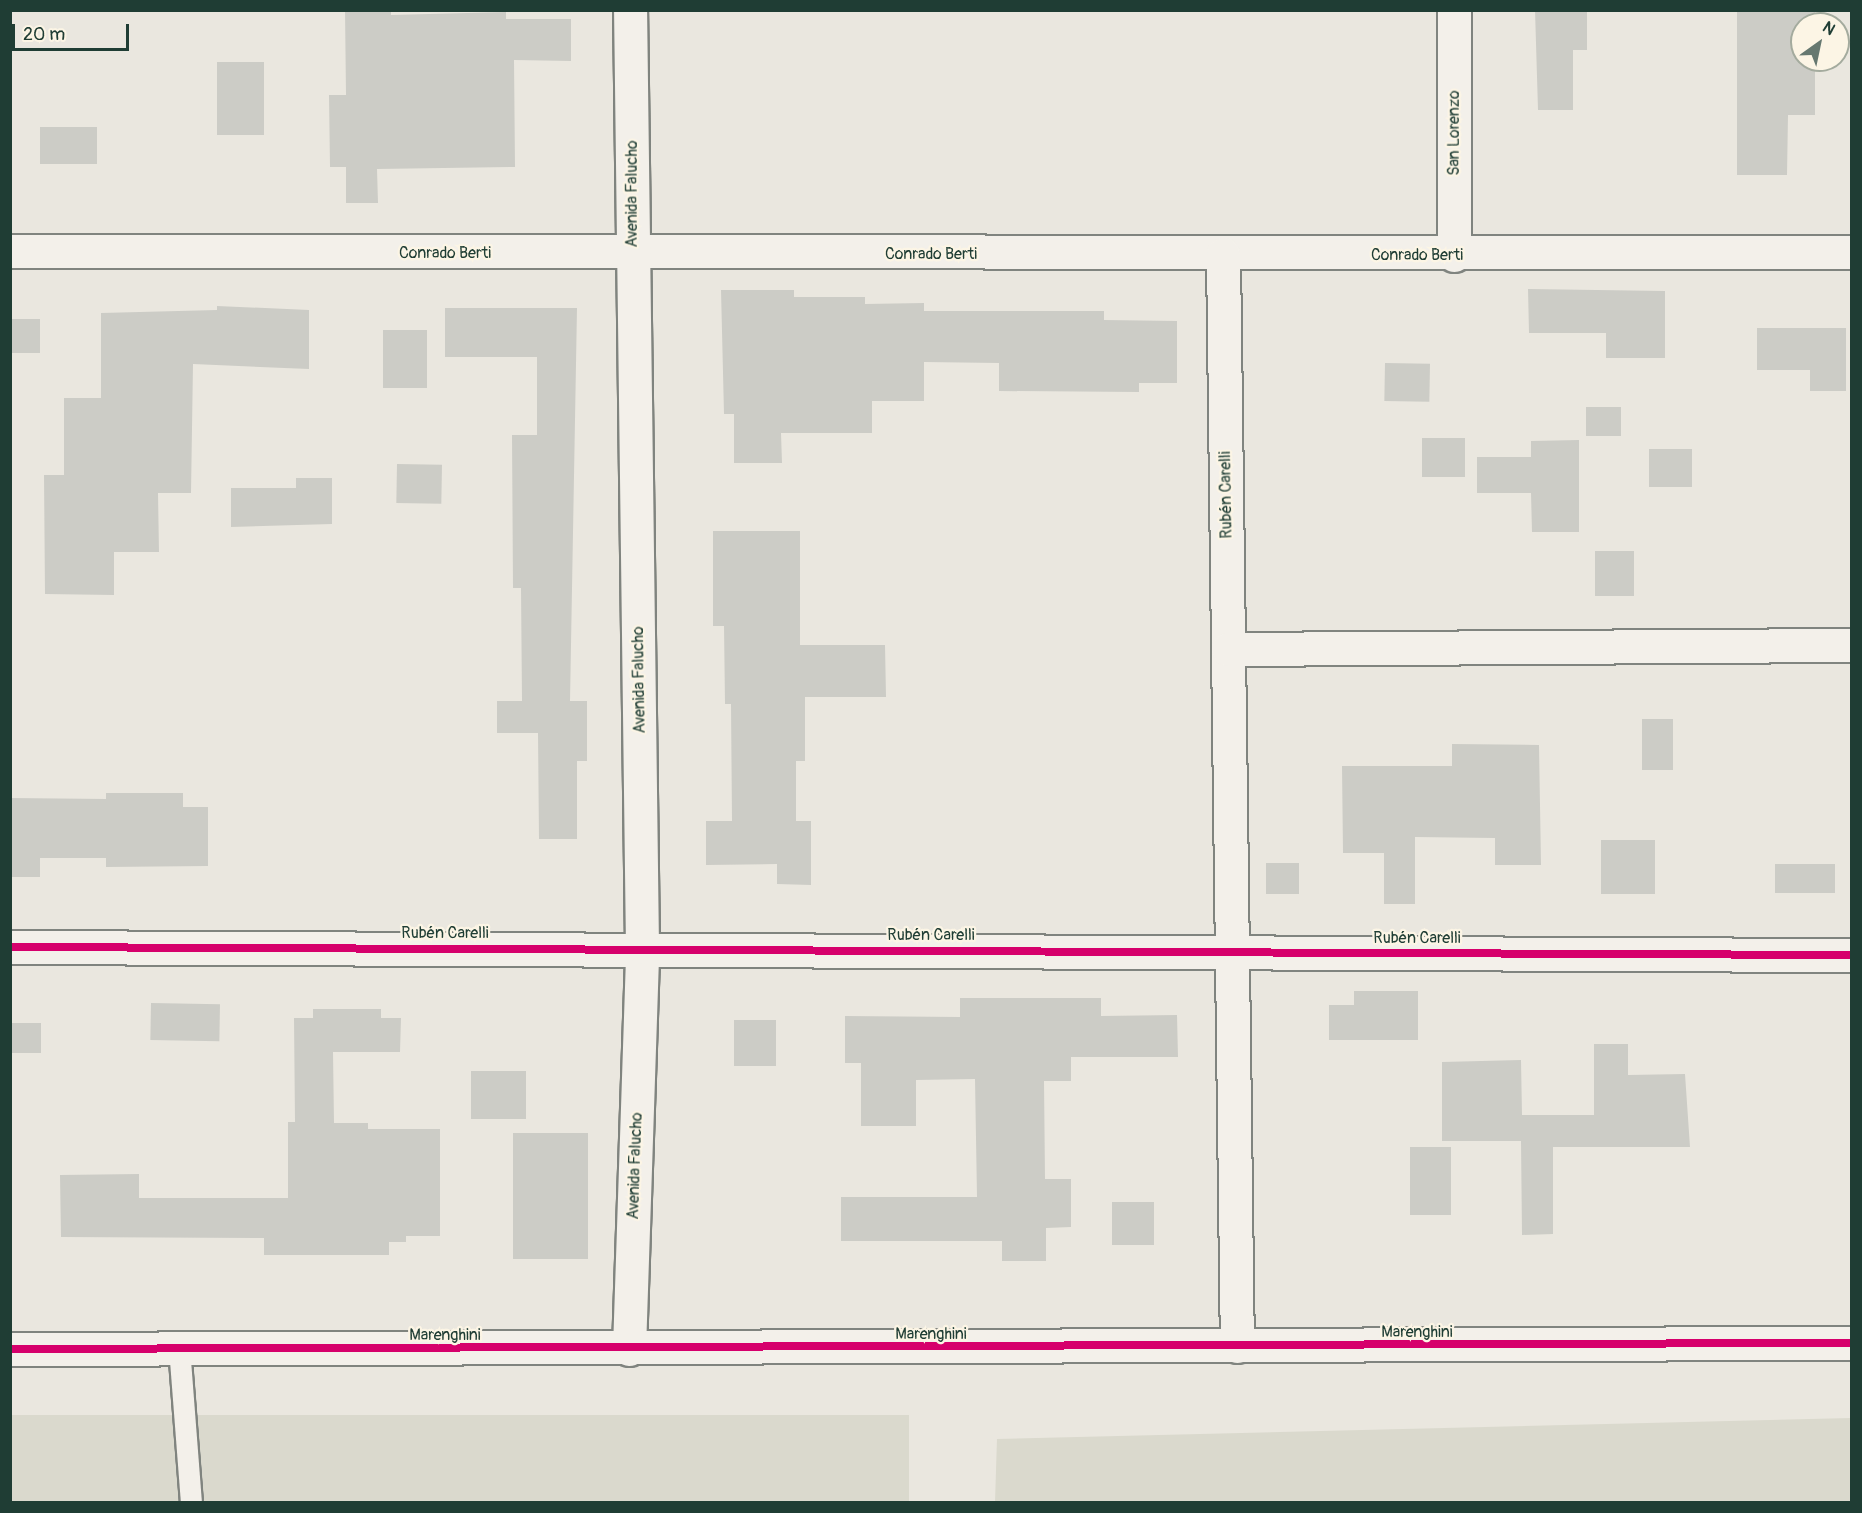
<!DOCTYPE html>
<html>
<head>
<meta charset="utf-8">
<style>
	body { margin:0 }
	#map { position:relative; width:1862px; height:1513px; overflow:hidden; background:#eae7df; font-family:Pangolin,sans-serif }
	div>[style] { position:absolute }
	.green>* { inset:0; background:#dad9cd; transform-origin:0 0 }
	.building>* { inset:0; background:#ccccc6; transform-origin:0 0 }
	.roads { filter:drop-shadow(2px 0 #80847f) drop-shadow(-2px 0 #80847f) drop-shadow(0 2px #80847f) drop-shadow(0 -2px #80847f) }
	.service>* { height:21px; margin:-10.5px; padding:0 10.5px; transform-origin:10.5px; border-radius:10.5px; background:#f3f0ea }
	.minor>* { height:33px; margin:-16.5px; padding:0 16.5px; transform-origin:16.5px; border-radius:16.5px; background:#f3f0ea }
	.cycleway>* { height:8px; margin:-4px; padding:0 4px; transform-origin:4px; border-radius:4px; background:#d6006c }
	span { translate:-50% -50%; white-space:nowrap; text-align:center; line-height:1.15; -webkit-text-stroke:4.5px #fcf5e5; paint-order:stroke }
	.street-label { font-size:16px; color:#1f3d34 }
	.frame { position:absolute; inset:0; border:12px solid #1f3d34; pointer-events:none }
	.north { position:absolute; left:1790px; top:12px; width:60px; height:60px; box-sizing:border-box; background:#fcf5e5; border:2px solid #a4ab9e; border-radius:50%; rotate:33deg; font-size:16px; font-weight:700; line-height:24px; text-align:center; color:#1f3d34 }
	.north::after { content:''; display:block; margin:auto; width:21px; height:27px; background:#667870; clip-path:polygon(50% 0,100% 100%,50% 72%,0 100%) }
	.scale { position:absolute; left:12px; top:24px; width:117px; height:27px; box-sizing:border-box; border:3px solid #1f3d34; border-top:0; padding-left:8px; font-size:18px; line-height:21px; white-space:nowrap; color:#1f3d34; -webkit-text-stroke:4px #fcf5e5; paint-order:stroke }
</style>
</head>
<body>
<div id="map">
	<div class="green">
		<div style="left:11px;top:1415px;width:898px;height:87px"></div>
		<div style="clip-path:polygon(1851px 1418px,1851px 1502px,995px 1502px,997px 1439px)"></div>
	</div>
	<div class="building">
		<div style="clip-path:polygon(345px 10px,391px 10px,391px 15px,506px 12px,506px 19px,571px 19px,571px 61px,514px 60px,515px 167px,377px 169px,378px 203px,346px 203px,346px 167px,330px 167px,329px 95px,346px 95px)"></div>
		<div style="clip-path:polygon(1535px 10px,1587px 10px,1587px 50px,1573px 50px,1573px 110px,1538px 110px)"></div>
		<div style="clip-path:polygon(1737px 10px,1815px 10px,1815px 24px,1802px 24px,1802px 60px,1815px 60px,1815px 115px,1788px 115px,1787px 175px,1737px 175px)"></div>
		<div style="left:217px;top:62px;width:47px;height:73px"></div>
		<div style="left:40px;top:127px;width:57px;height:37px"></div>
		<div style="clip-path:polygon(1528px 289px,1665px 291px,1665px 358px,1606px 358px,1606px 333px,1529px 333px)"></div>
		<div style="clip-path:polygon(721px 290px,794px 290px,794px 297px,865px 297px,865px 304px,924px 303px,924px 311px,1104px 311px,1104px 320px,1177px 321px,1177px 383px,1139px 383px,1139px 392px,999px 391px,999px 363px,924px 362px,924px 401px,872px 401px,872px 433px,781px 433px,782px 463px,734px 463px,734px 414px,724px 414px)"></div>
		<div style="clip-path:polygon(217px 306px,309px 310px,309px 369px,193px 364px,191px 493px,158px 493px,159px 552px,114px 552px,114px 595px,45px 594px,44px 475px,64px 475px,64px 398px,101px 398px,101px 313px,217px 310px)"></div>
		<div style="clip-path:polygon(445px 308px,577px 308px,570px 701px,587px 701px,587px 761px,577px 761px,577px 839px,539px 839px,538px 733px,497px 733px,497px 701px,522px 701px,521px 588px,513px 588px,512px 435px,537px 435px,537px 357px,445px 357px)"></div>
		<div style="left:10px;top:319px;width:30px;height:34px"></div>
		<div style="clip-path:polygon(1757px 328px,1846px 328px,1846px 391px,1810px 391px,1810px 370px,1757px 370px)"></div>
		<div style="left:383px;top:330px;width:44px;height:58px"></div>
		<div style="left:1385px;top:363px;width:45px;height:38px;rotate:1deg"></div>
		<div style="left:1586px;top:407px;width:35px;height:29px"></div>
		<div style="left:1422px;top:438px;width:43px;height:39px"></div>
		<div style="clip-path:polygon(1579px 440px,1579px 532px,1532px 532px,1531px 493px,1477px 493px,1477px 457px,1531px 457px,1531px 441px)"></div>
		<div style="left:1649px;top:449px;width:43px;height:38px"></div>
		<div style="left:397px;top:464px;width:45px;height:39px;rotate:1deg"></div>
		<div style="clip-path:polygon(296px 478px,332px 478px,332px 524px,231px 527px,231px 488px,296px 488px)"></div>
		<div style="clip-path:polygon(713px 531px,800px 531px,800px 645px,885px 645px,886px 697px,805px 697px,805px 761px,796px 761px,796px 821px,811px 821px,811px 885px,777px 884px,777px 864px,706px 865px,706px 821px,732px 821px,731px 704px,725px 704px,724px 626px,713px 626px)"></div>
		<div style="left:1595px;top:551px;width:39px;height:45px"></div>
		<div style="left:1642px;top:719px;width:31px;height:51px"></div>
		<div style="clip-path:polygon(1452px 744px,1539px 745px,1541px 865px,1495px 865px,1495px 838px,1415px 837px,1415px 904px,1384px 904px,1384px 853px,1343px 853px,1342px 766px,1452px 766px)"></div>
		<div style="clip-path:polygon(106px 793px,183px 793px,183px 807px,208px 807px,208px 866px,106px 867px,106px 858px,40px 858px,40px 877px,10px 877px,10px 798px,106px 799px)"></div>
		<div style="left:1601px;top:840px;width:54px;height:54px"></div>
		<div style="left:1266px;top:863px;width:33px;height:31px"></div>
		<div style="left:1775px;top:864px;width:60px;height:29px"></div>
		<div style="clip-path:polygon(1354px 991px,1418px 991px,1418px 1040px,1329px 1040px,1329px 1005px,1354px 1005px)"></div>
		<div style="clip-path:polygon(960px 998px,1101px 998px,1101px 1016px,1177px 1015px,1178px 1057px,1071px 1057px,1071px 1081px,1044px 1081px,1045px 1179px,1071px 1179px,1071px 1227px,1046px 1228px,1046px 1261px,1002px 1261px,1002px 1241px,841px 1241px,841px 1197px,977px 1197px,975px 1079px,916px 1080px,916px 1126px,861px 1126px,861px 1063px,845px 1063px,845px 1016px,960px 1017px)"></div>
		<div style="left:151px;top:1003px;width:69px;height:37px;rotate:1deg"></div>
		<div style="clip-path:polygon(313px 1009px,381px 1009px,381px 1018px,401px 1018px,400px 1052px,333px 1052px,334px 1123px,368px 1123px,368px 1129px,440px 1129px,440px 1236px,406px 1236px,406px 1242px,389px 1242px,389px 1255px,264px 1255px,264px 1238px,61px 1237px,60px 1175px,139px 1174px,139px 1198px,288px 1198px,288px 1122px,295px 1122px,294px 1018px,313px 1018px)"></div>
		<div style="left:734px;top:1020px;width:42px;height:46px"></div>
		<div style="left:10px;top:1023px;width:31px;height:30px"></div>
		<div style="clip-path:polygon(1594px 1044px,1628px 1044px,1628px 1075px,1685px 1074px,1690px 1147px,1553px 1147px,1553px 1234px,1522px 1235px,1521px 1141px,1442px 1141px,1442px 1062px,1521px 1060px,1522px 1115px,1594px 1115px)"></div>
		<div style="left:471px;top:1071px;width:55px;height:48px"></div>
		<div style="left:513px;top:1133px;width:75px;height:126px"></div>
		<div style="left:1410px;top:1147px;width:41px;height:68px"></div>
		<div style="left:1112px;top:1202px;width:42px;height:43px"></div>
	</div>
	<div class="roads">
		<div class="service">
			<div style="left:179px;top:1347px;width:155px;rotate:85.6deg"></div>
		</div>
		<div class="minor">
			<div style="left:1454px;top:10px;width:245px;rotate:90deg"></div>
			<div style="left:10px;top:251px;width:1842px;rotate:0.03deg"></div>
			<div style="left:1223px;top:254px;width:1092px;rotate:89.27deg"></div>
			<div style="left:1228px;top:649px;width:624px;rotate:-0.37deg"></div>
			<div style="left:10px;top:947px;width:1842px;rotate:0.25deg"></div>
			<div style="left:10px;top:1349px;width:1842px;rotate:-0.19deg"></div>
			<div style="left:629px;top:1349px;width:402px;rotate:-88.1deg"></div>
			<div style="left:642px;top:947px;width:937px;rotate:-90.73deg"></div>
		</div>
	</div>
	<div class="cycleway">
		<div style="left:10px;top:947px;width:1842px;rotate:0.25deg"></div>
		<div style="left:10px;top:1349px;width:1842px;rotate:-0.19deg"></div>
	</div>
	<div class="street-label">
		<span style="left:1454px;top:133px;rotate:-90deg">San Lorenzo</span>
		<span style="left:632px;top:194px;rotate:-90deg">Avenida Falucho</span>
		<span style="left:445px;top:253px">Conrado Berti</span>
		<span style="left:931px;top:254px">Conrado Berti</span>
		<span style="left:1417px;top:255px">Conrado Berti</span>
		<span style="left:1226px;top:495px;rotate:-91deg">Rubén Carelli</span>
		<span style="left:639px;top:680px;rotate:-91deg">Avenida Falucho</span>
		<span style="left:445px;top:933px">Rubén Carelli</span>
		<span style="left:931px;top:935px">Rubén Carelli</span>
		<span style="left:1417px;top:938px">Rubén Carelli</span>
		<span style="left:635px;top:1166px;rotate:-88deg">Avenida Falucho</span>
		<span style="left:1417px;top:1332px">Marenghini</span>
		<span style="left:931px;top:1334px">Marenghini</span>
		<span style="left:445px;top:1335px">Marenghini</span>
	</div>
	<div class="frame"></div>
	<div class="north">N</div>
	<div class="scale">20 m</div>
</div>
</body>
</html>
